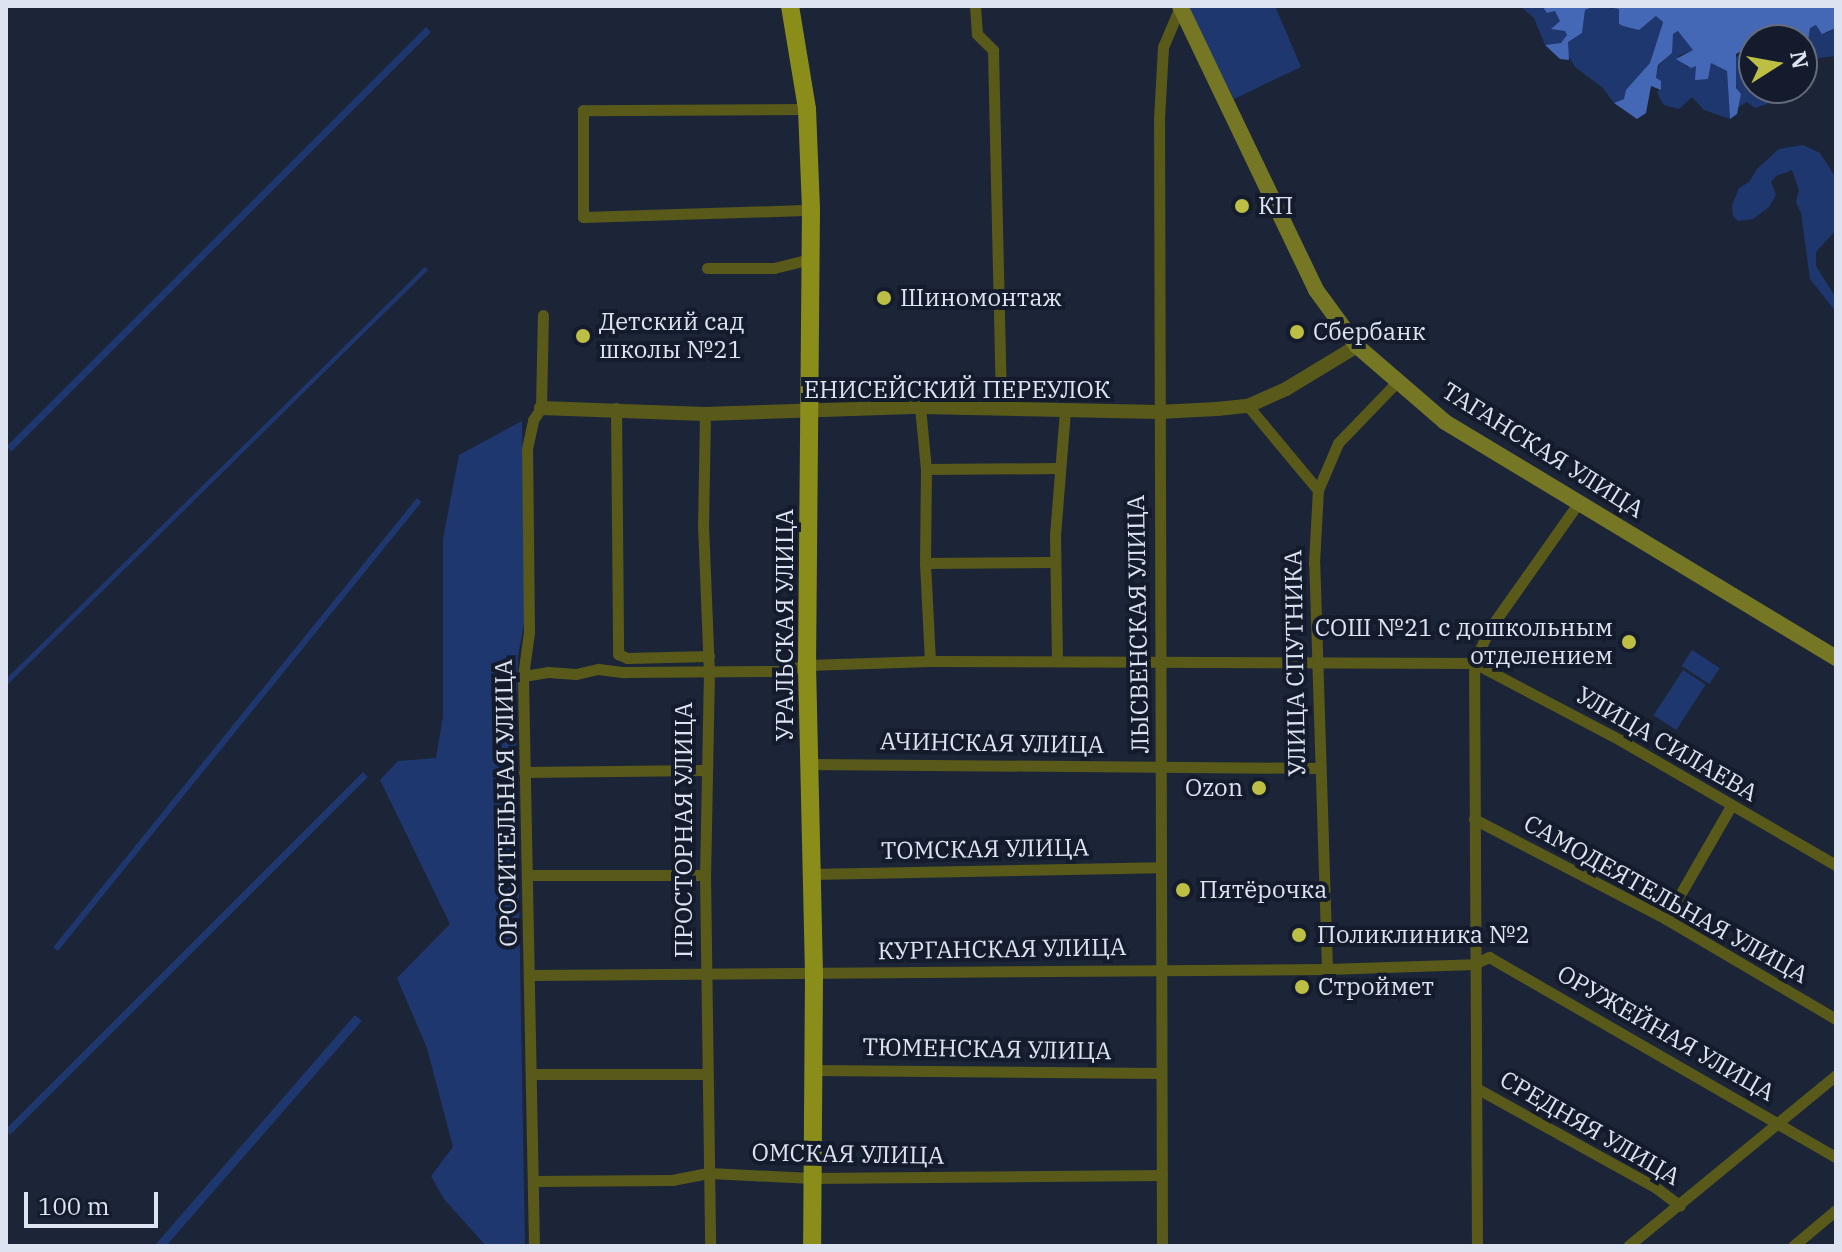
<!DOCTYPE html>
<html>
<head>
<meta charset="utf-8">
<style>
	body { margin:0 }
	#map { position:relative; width:1842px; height:1252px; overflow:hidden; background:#1c2537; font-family:"IBM Plex Serif",serif }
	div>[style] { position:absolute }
	.green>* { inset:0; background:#1f376f; transform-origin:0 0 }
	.water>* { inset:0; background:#4568b6 }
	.minor>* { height:11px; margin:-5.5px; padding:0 5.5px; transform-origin:5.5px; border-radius:5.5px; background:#595a1a }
	.tertiary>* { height:14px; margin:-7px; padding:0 7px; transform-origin:7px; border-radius:7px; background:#595a1a }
	.secondary>* { height:16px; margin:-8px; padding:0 8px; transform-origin:8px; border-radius:8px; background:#757725 }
	.primary>* { height:18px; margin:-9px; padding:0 9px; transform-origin:9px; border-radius:9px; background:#8b8d1a }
	.dots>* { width:22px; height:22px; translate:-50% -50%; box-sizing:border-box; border:4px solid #131b2c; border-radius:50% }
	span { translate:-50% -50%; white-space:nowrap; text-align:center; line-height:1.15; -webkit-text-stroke:8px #131b2c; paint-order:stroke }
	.poi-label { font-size:24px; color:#dde3f0 }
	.left { translate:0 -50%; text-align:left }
	.right { translate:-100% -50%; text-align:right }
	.street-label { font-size:24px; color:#dde3f0 }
	.frame { position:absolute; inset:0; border:8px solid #dde3f0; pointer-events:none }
	.north { position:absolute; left:1738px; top:24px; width:80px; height:80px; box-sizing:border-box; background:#131b2c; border:2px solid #646b7a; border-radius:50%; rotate:79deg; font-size:22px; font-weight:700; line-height:32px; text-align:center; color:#dde3f0 }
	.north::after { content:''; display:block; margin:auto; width:28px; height:36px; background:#bcbf43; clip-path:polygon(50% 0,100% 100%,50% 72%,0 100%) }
	.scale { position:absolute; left:24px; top:1192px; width:134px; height:36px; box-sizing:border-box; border:4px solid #dde3f0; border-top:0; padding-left:10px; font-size:24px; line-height:28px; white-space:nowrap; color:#dde3f0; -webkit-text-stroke:6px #131b2c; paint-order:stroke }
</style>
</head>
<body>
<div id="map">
	<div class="green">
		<div style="clip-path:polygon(1187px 6px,1275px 6px,1301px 67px,1234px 99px)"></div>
		<div style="clip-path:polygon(1520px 6px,1542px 6px,1547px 13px,1555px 11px,1561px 21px,1552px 28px,1566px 31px,1567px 36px,1561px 43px,1545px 45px,1534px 18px)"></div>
		<div style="clip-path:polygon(1595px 6px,1619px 9px,1619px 24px,1639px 30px,1656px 16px,1663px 21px,1650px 63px,1624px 99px,1614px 103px,1603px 88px,1575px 67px,1568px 55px,1568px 41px,1582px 33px,1585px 10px)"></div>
		<div style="clip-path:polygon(1816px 25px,1827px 33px,1836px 28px,1836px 56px,1818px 58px,1802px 71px,1802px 46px,1808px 42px,1810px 28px)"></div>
		<div style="left:426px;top:27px;width:7px;height:593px;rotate:45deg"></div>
		<div style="clip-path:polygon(1679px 31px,1694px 50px,1678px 56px,1687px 67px,1696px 66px,1708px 79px,1711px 63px,1727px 71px,1730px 119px,1704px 110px,1692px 97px,1679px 109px,1664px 105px,1660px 99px,1657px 91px,1661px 90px,1656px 78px,1659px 65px,1672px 53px,1672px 34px)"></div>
		<div style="clip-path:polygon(1745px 49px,1754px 57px,1754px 88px,1772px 88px,1781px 99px,1755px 108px,1747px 102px,1738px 107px,1734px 59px)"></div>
		<div style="clip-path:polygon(1803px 145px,1820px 153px,1836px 178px,1836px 230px,1816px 252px,1816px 266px,1836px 298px,1836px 312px,1810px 279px,1801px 213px,1796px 202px,1799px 190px,1792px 170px,1776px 176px,1771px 182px,1776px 195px,1769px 207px,1753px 219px,1738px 221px,1733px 216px,1732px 205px,1739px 188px,1749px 182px,1757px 169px,1779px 149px)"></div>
		<div style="clip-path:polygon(425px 267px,428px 270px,6px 686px,6px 679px)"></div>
		<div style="clip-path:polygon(522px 421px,525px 618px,518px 656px,516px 730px,525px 1246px,486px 1246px,444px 1199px,431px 1176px,453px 1147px,427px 1048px,397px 978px,450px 924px,380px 780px,398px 761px,436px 758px,443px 716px,443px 539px,459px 455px)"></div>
		<div style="left:417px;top:498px;width:6px;height:578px;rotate:39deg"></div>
		<div style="left:1692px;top:650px;width:33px;height:19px;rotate:33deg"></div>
		<div style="left:1683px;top:670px;width:27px;height:54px;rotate:33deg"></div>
		<div style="left:363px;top:772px;width:7px;height:506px;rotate:45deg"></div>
		<div style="left:355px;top:1015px;width:9px;height:327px;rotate:41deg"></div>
	</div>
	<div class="water">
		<div style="clip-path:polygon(1542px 6px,1595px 6px,1585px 10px,1582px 33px,1568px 42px,1569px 60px,1560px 59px,1545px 45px,1561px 43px,1567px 35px,1565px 31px,1551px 29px,1560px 21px,1555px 11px,1547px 13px)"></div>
		<div style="clip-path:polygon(1600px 6px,1836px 6px,1836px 28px,1822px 34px,1816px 25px,1810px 28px,1808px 42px,1802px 46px,1802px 40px,1754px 40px,1754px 57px,1745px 49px,1736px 54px,1736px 88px,1741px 94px,1737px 114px,1730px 119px,1727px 71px,1711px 63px,1708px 79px,1695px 80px,1696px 66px,1691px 68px,1676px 59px,1693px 50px,1678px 31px,1673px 34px,1672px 53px,1658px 65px,1656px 78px,1661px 81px,1661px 90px,1651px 86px,1646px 113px,1637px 119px,1614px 103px,1624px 99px,1626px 90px,1650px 63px,1663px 22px,1656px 16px,1639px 30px,1623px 26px,1619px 24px,1619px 9px)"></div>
	</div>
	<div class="minor">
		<div style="left:975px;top:6px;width:28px;rotate:86deg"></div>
		<div style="left:977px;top:34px;width:23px;rotate:45deg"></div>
		<div style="left:993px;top:50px;width:359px;rotate:88.7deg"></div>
		<div style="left:807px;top:109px;width:224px;rotate:179.7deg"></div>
		<div style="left:583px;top:110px;width:107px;rotate:90deg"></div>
		<div style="left:583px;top:217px;width:228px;rotate:-1.8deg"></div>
		<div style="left:707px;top:268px;width:67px"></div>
		<div style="left:774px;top:268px;width:38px;rotate:-14deg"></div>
		<div style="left:1248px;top:406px;width:109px;rotate:50.2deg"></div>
		<div style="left:920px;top:407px;width:62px;rotate:84.5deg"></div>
		<div style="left:926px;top:469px;width:94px;rotate:90.6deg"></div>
		<div style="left:925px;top:563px;width:98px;rotate:87.1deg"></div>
		<div style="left:616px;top:408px;width:246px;rotate:89.5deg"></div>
		<div style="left:618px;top:654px;width:10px;rotate:24deg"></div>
		<div style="left:627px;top:658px;width:82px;rotate:-1.4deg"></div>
		<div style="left:705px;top:414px;width:110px;rotate:91deg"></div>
		<div style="left:703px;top:524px;width:147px;rotate:87.7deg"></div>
		<div style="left:709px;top:671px;width:204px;rotate:91.1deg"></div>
		<div style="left:705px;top:875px;width:371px;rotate:89.2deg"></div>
		<div style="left:926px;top:469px;width:133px;rotate:-0.4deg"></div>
		<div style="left:925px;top:563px;width:129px;rotate:-0.4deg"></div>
		<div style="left:1057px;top:661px;width:126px;rotate:-90.9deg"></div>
		<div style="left:1055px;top:535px;width:125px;rotate:-85.4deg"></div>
		<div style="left:523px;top:676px;width:25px;rotate:-9deg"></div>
		<div style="left:548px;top:672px;width:28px;rotate:4deg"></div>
		<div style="left:576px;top:674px;width:23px;rotate:-13deg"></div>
		<div style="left:598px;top:669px;width:26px;rotate:7deg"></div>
		<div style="left:624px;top:672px;width:159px;rotate:-0.4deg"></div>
		<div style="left:783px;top:671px;width:25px;rotate:-14deg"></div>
		<div style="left:807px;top:665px;width:123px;rotate:-1.9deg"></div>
		<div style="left:930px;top:661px;width:544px;rotate:0.21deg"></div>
		<div style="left:1474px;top:663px;width:165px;rotate:27.8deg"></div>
		<div style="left:1620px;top:740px;width:250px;rotate:30.1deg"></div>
		<div style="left:809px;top:764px;width:510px;rotate:0.45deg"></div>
		<div style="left:524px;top:772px;width:182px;rotate:-0.6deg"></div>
		<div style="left:1474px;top:819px;width:216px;rotate:27.5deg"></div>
		<div style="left:1666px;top:919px;width:197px;rotate:30.5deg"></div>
		<div style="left:811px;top:874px;width:349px;rotate:-1.1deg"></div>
		<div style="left:529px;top:875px;width:176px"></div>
		<div style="left:1666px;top:919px;width:130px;rotate:-60.1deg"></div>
		<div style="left:1327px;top:969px;width:406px;rotate:-91.8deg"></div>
		<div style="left:1314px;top:563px;width:73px;rotate:-86.9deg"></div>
		<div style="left:1318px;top:490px;width:51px;rotate:-66.9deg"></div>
		<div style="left:1338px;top:443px;width:83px;rotate:-46deg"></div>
		<div style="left:531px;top:975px;width:796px;rotate:-0.43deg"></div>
		<div style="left:1327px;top:969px;width:147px;rotate:-1.9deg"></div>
		<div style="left:1474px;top:964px;width:17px;rotate:-25deg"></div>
		<div style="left:1489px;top:957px;width:401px;rotate:30deg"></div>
		<div style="left:813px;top:1070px;width:348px;rotate:0.5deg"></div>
		<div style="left:533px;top:1074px;width:173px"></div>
		<div style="left:1478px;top:1089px;width:202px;rotate:29deg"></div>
		<div style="left:1655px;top:1187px;width:31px;rotate:37deg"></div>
		<div style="left:535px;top:1181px;width:137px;rotate:-0.4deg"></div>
		<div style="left:672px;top:1180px;width:38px;rotate:-11deg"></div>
		<div style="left:709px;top:1173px;width:103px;rotate:2.8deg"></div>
		<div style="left:812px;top:1178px;width:350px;rotate:-0.5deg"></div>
		<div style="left:534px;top:1246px;width:570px;rotate:-91.11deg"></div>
		<div style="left:523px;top:676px;width:44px;rotate:-82.2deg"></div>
		<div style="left:529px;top:632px;width:183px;rotate:-90.6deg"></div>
		<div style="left:527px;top:449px;width:30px;rotate:-78deg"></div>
		<div style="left:533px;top:420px;width:14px;rotate:-56deg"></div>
		<div style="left:541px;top:408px;width:93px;rotate:-88.8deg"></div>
		<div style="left:1162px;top:1246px;width:1127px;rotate:-90.15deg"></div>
		<div style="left:1159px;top:119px;width:72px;rotate:-86.8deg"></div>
		<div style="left:1163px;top:47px;width:43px;rotate:-67deg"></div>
		<div style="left:1477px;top:1246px;width:583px;rotate:-90.29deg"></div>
		<div style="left:1474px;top:663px;width:35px;rotate:-66deg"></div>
		<div style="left:1488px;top:631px;width:158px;rotate:-54.8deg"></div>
		<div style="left:1628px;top:1246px;width:269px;rotate:-39.4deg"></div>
		<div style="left:1793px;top:1246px;width:56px;rotate:-39.9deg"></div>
	</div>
	<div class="tertiary">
		<div style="left:541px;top:408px;width:164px;rotate:2.1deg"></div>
		<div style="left:705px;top:414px;width:215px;rotate:-1.9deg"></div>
		<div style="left:920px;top:407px;width:238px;rotate:1.2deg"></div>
		<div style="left:1158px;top:412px;width:59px;rotate:-2.9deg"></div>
		<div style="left:1217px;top:409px;width:31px;rotate:-6deg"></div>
		<div style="left:1248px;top:406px;width:42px;rotate:-24.1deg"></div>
		<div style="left:1286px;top:389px;width:83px;rotate:-31.2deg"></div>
	</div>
	<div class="secondary">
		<div style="left:1180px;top:6px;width:315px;rotate:64.4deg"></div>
		<div style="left:1316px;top:290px;width:69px;rotate:53.8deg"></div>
		<div style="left:1357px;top:346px;width:116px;rotate:40.8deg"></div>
		<div style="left:1445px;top:422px;width:457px;rotate:31.1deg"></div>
	</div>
	<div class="primary">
		<div style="left:790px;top:6px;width:104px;rotate:80.6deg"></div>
		<div style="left:807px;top:109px;width:101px;rotate:87.7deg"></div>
		<div style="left:811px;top:210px;width:455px;rotate:90.5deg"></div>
		<div style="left:807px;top:665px;width:310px;rotate:88.7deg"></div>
		<div style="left:814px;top:975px;width:271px;rotate:90.4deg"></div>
	</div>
	<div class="dots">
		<div style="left:1242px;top:206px;background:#bcbf43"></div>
		<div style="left:884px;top:298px;background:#bcbf43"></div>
		<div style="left:1297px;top:332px;background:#bcbf43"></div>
		<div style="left:583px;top:336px;background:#bcbf43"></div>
		<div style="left:1629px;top:642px;background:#bcbf43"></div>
		<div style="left:1259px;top:788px;background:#bcbf43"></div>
		<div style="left:1183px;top:890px;background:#bcbf43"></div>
		<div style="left:1299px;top:935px;background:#bcbf43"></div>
		<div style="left:1302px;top:987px;background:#bcbf43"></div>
	</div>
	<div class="poi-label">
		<span class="left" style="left:1258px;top:206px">КП</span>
		<span class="left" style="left:900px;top:298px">Шиномонтаж</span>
		<span class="left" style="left:599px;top:336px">Детский сад<br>школы №21</span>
		<span class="left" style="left:1313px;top:332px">Сбербанк</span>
		<span class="right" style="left:1613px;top:642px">СОШ №21 с дошкольным<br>отделением</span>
		<span class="right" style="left:1243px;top:788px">Ozon</span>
		<span class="left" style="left:1199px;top:890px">Пятёрочка</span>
		<span class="left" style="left:1317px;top:935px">Поликлиника №2</span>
		<span class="left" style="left:1318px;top:987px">Строймет</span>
	</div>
	<div class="street-label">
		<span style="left:957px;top:390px">ЕНИСЕЙСКИЙ ПЕРЕУЛОК</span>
		<span style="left:1543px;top:450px;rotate:32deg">ТАГАНСКАЯ УЛИЦА</span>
		<span style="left:1138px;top:624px;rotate:-91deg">ЛЫСВЕНСКАЯ УЛИЦА</span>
		<span style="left:785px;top:625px;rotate:-90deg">УРАЛЬСКАЯ УЛИЦА</span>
		<span style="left:1295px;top:663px;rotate:-91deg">УЛИЦА СПУТНИКА</span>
		<span style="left:992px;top:743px;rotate:1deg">АЧИНСКАЯ УЛИЦА</span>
		<span style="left:1667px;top:744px;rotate:30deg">УЛИЦА СИЛАЕВА</span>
		<span style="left:506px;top:803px;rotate:-91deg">ОРОСИТЕЛЬНАЯ УЛИЦА</span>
		<span style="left:684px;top:830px;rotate:-90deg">ПРОСТОРНАЯ УЛИЦА</span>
		<span style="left:985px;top:849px;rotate:-1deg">ТОМСКАЯ УЛИЦА</span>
		<span style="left:1666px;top:899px;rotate:29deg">САМОДЕЯТЕЛЬНАЯ УЛИЦА</span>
		<span style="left:1002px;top:949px;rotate:-1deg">КУРГАНСКАЯ УЛИЦА</span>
		<span style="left:1666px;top:1033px;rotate:30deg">ОРУЖЕЙНАЯ УЛИЦА</span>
		<span style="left:987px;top:1049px;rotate:1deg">ТЮМЕНСКАЯ УЛИЦА</span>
		<span style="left:1590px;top:1128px;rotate:30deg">СРЕДНЯЯ УЛИЦА</span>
		<span style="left:848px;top:1154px;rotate:1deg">ОМСКАЯ УЛИЦА</span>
	</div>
	<div class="frame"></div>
	<div class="north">N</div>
	<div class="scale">100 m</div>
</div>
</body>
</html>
